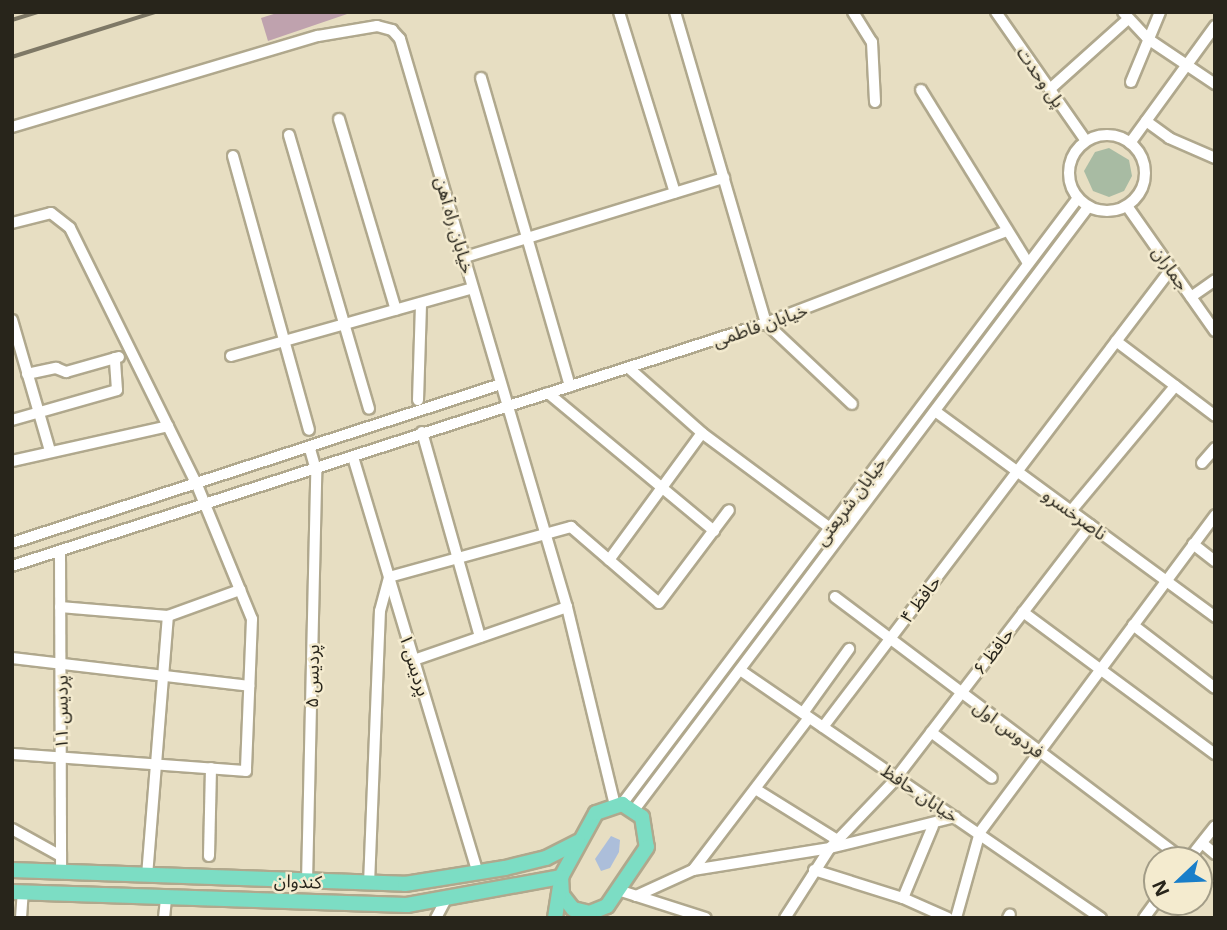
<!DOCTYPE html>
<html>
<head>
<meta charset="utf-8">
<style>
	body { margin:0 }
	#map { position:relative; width:1227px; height:930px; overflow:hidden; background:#e7dec2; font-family:"Open Sans","Noto Sans Arabic",sans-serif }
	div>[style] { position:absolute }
	.green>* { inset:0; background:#a8bba3 }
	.water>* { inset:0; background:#acbeda }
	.building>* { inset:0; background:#bfa2ae }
	.roads { filter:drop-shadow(2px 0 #b0a88d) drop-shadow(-2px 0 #b0a88d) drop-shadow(0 2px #b0a88d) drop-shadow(0 -2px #b0a88d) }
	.minor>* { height:10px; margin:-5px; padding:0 5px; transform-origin:5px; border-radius:5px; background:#fff }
	.minor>.ring { margin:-5px; padding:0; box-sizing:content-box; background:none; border:10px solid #fff; border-radius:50% }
	.major>* { height:14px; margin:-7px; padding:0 7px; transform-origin:7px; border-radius:7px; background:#7cddc4 }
	.rail>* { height:3.5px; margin:-1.75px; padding:0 1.75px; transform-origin:1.75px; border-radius:1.75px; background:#7e7866 }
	span { translate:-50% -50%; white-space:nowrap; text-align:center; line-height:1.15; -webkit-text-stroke:5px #f4ebcf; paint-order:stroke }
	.street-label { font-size:18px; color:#28251b }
	.frame { position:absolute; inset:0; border:14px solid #28251b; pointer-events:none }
	.north { position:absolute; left:1143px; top:846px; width:70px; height:70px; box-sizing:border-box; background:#f4ebcf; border:2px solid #a29c87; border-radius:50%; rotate:247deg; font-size:19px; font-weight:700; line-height:28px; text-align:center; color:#28251b }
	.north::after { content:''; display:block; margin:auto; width:24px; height:32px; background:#197ec9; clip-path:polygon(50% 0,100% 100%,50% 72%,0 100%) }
</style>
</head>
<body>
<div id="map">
	<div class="green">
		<div style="clip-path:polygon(1109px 148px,1129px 160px,1132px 176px,1124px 191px,1109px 197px,1093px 191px,1084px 171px,1095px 152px)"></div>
	</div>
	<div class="water">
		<div style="clip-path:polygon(611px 836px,620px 840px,619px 852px,610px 868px,601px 871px,595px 859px)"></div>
	</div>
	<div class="building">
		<div style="clip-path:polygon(280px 12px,353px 12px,268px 41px,261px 18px)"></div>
	</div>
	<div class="roads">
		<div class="minor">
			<div style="left:619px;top:12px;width:189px;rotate:72.8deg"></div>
			<div style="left:675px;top:12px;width:324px;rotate:73.7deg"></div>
			<div style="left:766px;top:323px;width:118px;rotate:43.3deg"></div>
			<div style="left:853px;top:12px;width:36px;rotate:58deg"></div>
			<div style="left:872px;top:42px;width:60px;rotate:87.1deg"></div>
			<div style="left:996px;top:12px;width:157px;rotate:55.1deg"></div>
			<div style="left:1123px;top:12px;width:37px;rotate:47deg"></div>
			<div style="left:1148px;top:39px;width:81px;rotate:33.9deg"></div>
			<div style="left:481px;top:78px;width:321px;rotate:73.9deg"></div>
			<div style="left:1131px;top:82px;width:76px;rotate:-67.5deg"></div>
			<div style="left:1050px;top:89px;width:105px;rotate:-41.9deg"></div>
			<div style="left:921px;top:90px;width:203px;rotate:58.3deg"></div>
			<div style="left:339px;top:119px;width:199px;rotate:73.4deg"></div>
			<div style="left:1146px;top:121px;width:29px;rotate:36deg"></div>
			<div style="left:1169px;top:138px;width:50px;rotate:23.5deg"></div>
			<div style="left:12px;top:127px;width:319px;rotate:-16.6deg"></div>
			<div style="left:318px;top:36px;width:60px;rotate:-9.6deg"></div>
			<div style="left:377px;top:26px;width:16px;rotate:15deg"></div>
			<div style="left:392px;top:30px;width:12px;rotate:48deg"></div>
			<div style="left:400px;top:39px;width:592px;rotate:73.62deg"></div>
			<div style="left:567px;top:607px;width:204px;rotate:76.4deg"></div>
			<div style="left:289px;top:135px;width:285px;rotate:73.7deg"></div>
			<div class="ring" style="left:1069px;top:135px;width:66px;height:66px"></div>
			<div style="left:1130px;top:143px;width:145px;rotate:-54deg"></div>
			<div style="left:233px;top:156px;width:284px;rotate:74.5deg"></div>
			<div style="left:1127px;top:206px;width:153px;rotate:54.9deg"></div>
			<div style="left:12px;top:223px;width:40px;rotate:-14.4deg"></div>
			<div style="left:51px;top:213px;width:24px;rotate:38deg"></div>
			<div style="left:70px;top:228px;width:287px;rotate:63.7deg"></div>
			<div style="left:197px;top:485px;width:145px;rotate:67.7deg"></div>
			<div style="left:252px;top:619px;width:152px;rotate:92.3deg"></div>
			<div style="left:246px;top:771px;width:235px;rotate:-175.8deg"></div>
			<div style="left:465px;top:257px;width:271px;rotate:-17deg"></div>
			<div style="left:1191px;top:297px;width:29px;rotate:-35deg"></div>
			<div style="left:12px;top:320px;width:136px;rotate:73.8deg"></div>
			<div style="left:1116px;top:341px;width:124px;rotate:37.1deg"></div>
			<div style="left:231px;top:356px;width:251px;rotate:-15.7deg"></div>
			<div style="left:630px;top:369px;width:96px;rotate:41.6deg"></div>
			<div style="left:702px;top:433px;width:159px;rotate:36.6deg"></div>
			<div style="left:27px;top:374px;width:30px;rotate:-12deg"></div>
			<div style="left:56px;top:368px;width:11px;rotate:22deg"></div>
			<div style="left:66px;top:372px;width:55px;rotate:-15.8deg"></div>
			<div style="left:548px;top:393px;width:216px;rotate:39.7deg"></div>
			<div style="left:418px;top:400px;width:97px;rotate:-88.2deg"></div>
			<div style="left:935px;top:411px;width:348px;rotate:36.3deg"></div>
			<div style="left:12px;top:420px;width:109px;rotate:-15.9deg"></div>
			<div style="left:117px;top:390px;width:32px;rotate:-94deg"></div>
			<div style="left:422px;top:432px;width:213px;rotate:74.2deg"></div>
			<div style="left:353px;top:457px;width:435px;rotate:73.3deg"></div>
			<div style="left:12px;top:461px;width:160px;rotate:-12.6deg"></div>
			<div style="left:1202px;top:463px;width:20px;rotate:-49deg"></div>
			<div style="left:1071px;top:511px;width:163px;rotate:-50.2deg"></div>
			<div style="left:12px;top:543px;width:514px;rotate:-18.01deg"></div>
			<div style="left:1193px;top:544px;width:28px;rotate:38deg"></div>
			<div style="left:60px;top:552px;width:320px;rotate:89.8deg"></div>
			<div style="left:609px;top:560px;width:157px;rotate:-53.8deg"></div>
			<div style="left:12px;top:566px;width:792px;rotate:-17.86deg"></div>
			<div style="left:766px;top:323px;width:258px;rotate:-20.9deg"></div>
			<div style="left:835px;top:597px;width:437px;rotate:37deg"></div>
			<div style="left:60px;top:607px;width:108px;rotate:4.8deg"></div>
			<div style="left:168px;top:616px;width:77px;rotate:-19.9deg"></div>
			<div style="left:1023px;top:612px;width:239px;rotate:36.5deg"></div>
			<div style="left:1133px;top:625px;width:103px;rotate:37.5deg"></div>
			<div style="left:12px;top:658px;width:239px;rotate:6.7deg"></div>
			<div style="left:414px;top:660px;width:162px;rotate:-19.1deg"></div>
			<div style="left:740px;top:670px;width:438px;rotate:34.5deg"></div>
			<div style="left:803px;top:713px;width:79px;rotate:-54.3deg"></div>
			<div style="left:823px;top:727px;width:575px;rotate:-52.77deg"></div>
			<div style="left:931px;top:732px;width:76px;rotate:37deg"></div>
			<div style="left:896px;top:778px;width:319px;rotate:-52.5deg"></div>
			<div style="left:757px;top:790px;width:97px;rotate:31.9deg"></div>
			<div style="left:622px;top:804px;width:758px;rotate:-53.04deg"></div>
			<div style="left:634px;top:810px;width:755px;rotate:-53.02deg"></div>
			<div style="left:12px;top:829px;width:56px;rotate:28.9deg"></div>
			<div style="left:1202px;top:843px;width:17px;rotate:40deg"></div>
			<div style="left:209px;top:856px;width:88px;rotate:-88.7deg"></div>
			<div style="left:1188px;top:860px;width:43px;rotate:-51.5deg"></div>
			<div style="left:693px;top:870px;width:139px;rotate:-9.1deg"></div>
			<div style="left:830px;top:848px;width:129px;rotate:-13.9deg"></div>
			<div style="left:814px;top:870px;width:93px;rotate:17.5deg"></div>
			<div style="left:903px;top:898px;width:49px;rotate:24deg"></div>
			<div style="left:147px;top:876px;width:261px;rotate:-85.4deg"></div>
			<div style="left:307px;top:882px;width:412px;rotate:-88.7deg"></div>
			<div style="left:316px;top:470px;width:22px;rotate:-106deg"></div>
			<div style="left:369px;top:884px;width:273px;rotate:-87.7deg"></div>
			<div style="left:380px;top:611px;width:35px;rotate:-75deg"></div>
			<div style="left:389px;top:577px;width:189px;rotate:-15.4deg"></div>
			<div style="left:571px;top:527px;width:116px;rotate:40.8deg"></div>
			<div style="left:659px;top:603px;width:116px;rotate:-53deg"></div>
			<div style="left:618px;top:890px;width:92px;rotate:17.7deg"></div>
			<div style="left:636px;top:896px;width:63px;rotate:-24.5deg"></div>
			<div style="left:693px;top:870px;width:191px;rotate:-52.7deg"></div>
			<div style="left:903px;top:898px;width:78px;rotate:-67.4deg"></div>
			<div style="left:21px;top:918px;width:26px;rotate:-86deg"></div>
			<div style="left:164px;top:918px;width:20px;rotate:-84deg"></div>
			<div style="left:436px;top:918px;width:19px;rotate:-62deg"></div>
			<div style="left:785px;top:918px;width:83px;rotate:-57.3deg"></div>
			<div style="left:830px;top:848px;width:91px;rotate:-46.3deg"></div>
			<div style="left:956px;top:918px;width:89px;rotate:-74.4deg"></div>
			<div style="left:980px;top:832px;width:395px;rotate:-53.4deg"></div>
			<div style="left:1008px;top:918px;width:4px;rotate:-63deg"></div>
			<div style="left:1144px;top:918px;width:22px;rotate:-54deg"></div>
		</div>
		<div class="major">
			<div style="left:622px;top:804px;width:24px;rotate:33deg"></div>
			<div style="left:642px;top:817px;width:30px;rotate:81deg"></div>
			<div style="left:647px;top:847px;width:71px;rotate:124.1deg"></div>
			<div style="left:607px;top:906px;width:18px;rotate:158deg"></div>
			<div style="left:590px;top:913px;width:17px;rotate:-167deg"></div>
			<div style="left:573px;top:909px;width:18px;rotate:-128deg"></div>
			<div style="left:562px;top:895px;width:18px;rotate:-93deg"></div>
			<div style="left:561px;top:877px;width:73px;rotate:-61.3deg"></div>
			<div style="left:596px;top:813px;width:28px;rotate:-19deg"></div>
			<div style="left:12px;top:870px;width:393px;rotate:2deg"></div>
			<div style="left:405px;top:884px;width:101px;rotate:-9.1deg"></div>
			<div style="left:505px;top:868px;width:42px;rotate:-13.7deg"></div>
			<div style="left:546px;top:858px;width:36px;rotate:-27deg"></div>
			<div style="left:12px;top:892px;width:395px;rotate:1.9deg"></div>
			<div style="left:407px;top:905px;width:157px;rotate:-10.3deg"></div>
			<div style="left:555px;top:918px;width:31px;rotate:-81deg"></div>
		</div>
	</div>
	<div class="rail">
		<div style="left:12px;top:20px;width:28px;rotate:-17deg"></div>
		<div style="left:12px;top:57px;width:151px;rotate:-17.4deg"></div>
	</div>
	<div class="street-label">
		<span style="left:1041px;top:77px;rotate:55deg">پل وحدت</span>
		<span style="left:455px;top:225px;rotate:74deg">خیابان راه آهن</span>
		<span style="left:1171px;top:268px;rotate:55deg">جماران</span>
		<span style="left:760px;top:325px;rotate:-19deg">خیابان فاطمی</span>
		<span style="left:850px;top:501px;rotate:-53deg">خیابان شریعتی</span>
		<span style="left:1075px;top:514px;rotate:36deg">ناصرخسرو</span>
		<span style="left:920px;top:599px;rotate:-53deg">حافظ ۴</span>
		<span style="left:993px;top:651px;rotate:-52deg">حافظ ۶</span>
		<span style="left:415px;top:665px;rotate:73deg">پردیس ۱</span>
		<span style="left:312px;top:676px;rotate:-89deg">پردیس ۵</span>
		<span style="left:61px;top:712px;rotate:-90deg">پردیس ۱۱</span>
		<span style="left:1009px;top:729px;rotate:37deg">فردوس اول</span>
		<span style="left:920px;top:793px;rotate:34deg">خیابان حافظ</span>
		<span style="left:298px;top:881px;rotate:2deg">کندوان</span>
	</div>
	<div class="frame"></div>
	<div class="north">N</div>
</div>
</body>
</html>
